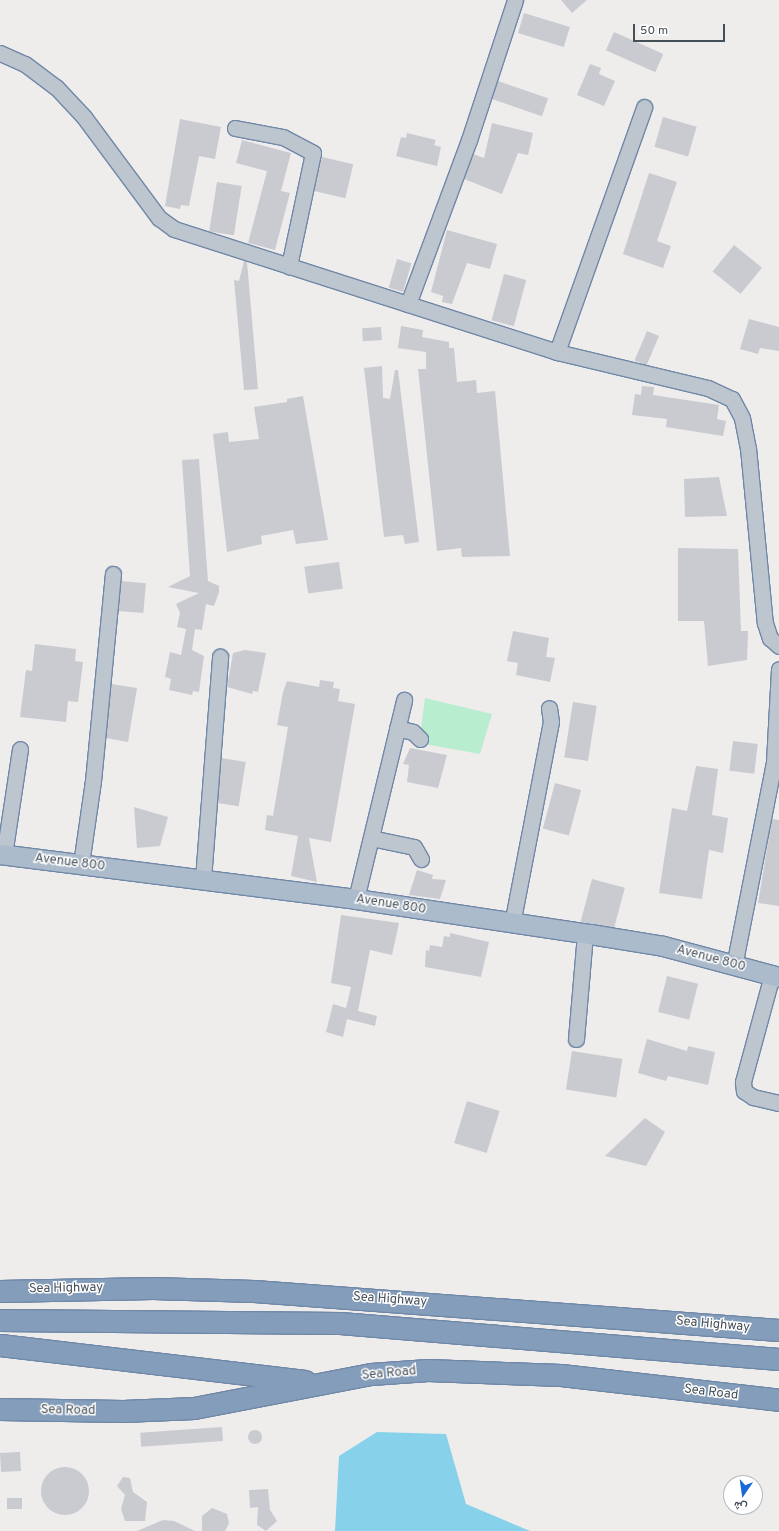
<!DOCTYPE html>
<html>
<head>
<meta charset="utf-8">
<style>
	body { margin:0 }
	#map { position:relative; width:779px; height:1531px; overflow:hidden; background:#efecec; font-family:Overpass,Vazirmatn,sans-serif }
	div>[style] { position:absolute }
	.green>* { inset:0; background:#b9edcf }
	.water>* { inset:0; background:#87d2ea }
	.building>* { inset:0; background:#c9cbd1; transform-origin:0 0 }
	.round { border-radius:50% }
	.roads { filter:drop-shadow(1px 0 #6f88a7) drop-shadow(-1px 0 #6f88a7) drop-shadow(0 1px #6f88a7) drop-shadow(0 -1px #6f88a7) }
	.minor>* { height:15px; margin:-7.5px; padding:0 7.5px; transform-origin:7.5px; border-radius:7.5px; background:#bdc6cf }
	.major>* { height:19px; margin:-9.5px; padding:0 9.5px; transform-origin:9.5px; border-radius:9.5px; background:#acbbcb }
	.highway>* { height:21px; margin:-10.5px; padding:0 10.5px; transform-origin:10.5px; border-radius:10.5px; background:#849dbb }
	span { translate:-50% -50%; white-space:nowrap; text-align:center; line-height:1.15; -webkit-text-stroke:3px #fff; paint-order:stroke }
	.street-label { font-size:13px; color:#454f59 }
	.north { position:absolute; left:723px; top:1475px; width:40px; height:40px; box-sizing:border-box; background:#fff; border:1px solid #b5b9bd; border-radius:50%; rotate:193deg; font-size:11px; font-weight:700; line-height:16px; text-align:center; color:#454f59 }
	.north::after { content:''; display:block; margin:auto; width:14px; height:18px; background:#1b68da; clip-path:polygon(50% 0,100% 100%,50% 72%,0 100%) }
	.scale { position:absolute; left:633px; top:24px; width:92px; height:18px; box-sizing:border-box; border:2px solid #454f59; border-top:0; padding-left:5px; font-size:12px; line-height:14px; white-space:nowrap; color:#454f59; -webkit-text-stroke:3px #fff; paint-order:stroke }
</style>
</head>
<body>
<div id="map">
	<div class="green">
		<div style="clip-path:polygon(425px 698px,492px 714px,480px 754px,419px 743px)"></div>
	</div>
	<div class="water">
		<div style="clip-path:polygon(377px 1432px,446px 1434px,466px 1504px,530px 1531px,335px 1531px,339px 1456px)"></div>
	</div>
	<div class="building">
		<div style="clip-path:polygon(561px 0,587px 0,572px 13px)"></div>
		<div style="left:524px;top:13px;width:48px;height:21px;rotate:17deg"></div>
		<div style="left:614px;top:32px;width:54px;height:20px;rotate:24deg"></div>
		<div style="clip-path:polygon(590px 64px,601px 68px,599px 74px,615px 81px,604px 106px,577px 95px)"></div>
		<div style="left:498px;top:81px;width:53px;height:19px;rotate:19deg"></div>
		<div style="left:663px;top:117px;width:35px;height:31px;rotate:16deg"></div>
		<div style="clip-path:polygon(180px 119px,221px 127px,215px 159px,199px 156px,189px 206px,181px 205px,180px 209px,165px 206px)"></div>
		<div style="clip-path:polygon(492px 123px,533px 133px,528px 155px,518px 153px,502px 194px,464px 179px,473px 154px,484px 158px)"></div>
		<div style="clip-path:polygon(407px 133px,436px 140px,434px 145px,441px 147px,437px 166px,396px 156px,401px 137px,406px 138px)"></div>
		<div style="clip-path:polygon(242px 140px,291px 153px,281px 191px,290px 193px,275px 250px,248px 243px,267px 171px,236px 163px)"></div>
		<div style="left:322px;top:157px;width:32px;height:35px;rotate:13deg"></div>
		<div style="clip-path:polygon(649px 173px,677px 182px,657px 241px,671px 246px,663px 268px,623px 254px)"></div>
		<div style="left:217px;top:182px;width:25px;height:50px;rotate:9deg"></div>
		<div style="clip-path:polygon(447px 230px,497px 244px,490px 269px,467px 263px,452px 304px,442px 302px,443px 296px,431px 292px)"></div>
		<div style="left:734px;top:245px;width:36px;height:34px;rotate:39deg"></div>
		<div style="left:397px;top:259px;width:15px;height:30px;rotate:16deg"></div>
		<div style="clip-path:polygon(244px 261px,247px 262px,258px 389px,244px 390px,234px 280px,239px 281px)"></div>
		<div style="left:504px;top:274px;width:23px;height:48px;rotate:15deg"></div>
		<div style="clip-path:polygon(749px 319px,779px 327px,779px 351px,760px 348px,758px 354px,740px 349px)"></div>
		<div style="clip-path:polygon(401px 326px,423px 330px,422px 337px,449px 342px,449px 348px,454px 348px,457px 382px,476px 380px,477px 393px,495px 391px,510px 556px,462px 557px,461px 548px,437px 551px,418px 369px,426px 369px,426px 352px,398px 348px)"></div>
		<div style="left:381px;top:327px;width:13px;height:19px;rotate:86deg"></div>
		<div style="left:647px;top:331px;width:13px;height:32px;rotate:23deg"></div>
		<div style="clip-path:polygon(382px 366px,383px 398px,390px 399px,395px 370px,398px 370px,419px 542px,405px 544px,403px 535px,384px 537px,364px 368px)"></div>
		<div style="clip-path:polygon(642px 386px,654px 387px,653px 395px,719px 405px,717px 419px,726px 421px,723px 436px,666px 427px,667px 419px,632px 415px,635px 394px,641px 395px)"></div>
		<div style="clip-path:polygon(303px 396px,328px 540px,296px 544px,293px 530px,261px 536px,262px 544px,227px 552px,213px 434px,228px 432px,229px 442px,259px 439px,254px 407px,287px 402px,287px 399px)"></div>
		<div style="clip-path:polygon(199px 459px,208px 581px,219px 586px,219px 592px,214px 606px,206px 604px,202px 630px,195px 629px,192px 650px,204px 656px,199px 692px,193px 691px,192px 695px,169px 690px,171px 679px,165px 677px,170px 652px,181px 655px,186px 629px,177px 627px,180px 613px,176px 604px,199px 593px,168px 587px,190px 576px,182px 460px)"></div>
		<div style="clip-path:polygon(719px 477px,727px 516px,685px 517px,684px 479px)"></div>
		<div style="clip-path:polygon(678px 548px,738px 549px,741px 631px,748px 631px,747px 660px,708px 666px,704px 621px,678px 621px)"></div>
		<div style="left:339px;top:562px;width:27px;height:35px;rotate:82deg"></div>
		<div style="left:121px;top:581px;width:25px;height:30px;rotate:5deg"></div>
		<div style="clip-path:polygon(513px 631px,549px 638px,546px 657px,555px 658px,550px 682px,516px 675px,518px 663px,507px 661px)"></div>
		<div style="clip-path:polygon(35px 644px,76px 649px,75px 661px,83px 662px,78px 702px,68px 701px,66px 722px,20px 717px,26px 670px,32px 671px)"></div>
		<div style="clip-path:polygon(245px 650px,266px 653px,258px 692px,253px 691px,252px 694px,227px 687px,233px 653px)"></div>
		<div style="clip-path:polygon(320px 680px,334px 682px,333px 688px,340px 689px,338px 701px,355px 704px,331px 842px,309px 838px,317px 882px,291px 876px,298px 836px,265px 830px,267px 815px,273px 816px,288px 727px,277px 725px,283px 692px,287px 681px,319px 687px)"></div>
		<div style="clip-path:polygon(111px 684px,137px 688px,128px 742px,106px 738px)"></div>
		<div style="left:573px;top:702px;width:24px;height:56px;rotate:9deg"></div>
		<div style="left:733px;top:741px;width:25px;height:30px;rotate:7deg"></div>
		<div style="clip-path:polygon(410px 748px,447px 755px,438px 788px,407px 782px,409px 765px,403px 764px)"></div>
		<div style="left:221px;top:758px;width:25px;height:45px;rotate:9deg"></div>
		<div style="clip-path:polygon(696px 766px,718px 769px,712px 815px,728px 818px,723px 853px,709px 850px,702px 899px,659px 893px,672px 808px,687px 811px)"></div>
		<div style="left:555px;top:783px;width:27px;height:47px;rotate:15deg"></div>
		<div style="clip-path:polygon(134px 807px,168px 817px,160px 846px,137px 848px)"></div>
		<div style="clip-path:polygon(772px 819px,779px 820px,779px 906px,758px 903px)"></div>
		<div style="clip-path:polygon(417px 870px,433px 875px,432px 879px,446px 880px,440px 899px,409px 895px)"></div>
		<div style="left:592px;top:879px;width:34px;height:44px;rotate:15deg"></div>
		<div style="clip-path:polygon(341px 915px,399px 923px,392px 955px,370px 950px,358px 1011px,377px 1016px,375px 1026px,347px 1019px,343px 1037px,326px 1032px,333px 1004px,346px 1008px,351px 987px,331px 983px)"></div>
		<div style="clip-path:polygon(450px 933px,489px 942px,481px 977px,425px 967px,426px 950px,429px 951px,430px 945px,442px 947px,444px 936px,450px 937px)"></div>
		<div style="left:667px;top:976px;width:32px;height:37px;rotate:14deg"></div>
		<div style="clip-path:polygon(647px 1039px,687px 1051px,688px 1046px,715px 1052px,708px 1085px,668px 1076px,666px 1081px,638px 1073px)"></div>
		<div style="left:572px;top:1051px;width:51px;height:39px;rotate:9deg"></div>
		<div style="left:467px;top:1101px;width:34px;height:44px;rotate:17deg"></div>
		<div style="clip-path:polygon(645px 1118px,665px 1132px,646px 1166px,605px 1156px)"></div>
		<div style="left:222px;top:1427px;width:14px;height:82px;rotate:86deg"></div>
		<div class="round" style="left:248px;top:1430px;width:14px;height:14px"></div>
		<div style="left:20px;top:1452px;width:19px;height:20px;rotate:87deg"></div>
		<div class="round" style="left:41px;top:1467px;width:48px;height:48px"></div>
		<div style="clip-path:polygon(123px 1477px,130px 1478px,133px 1492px,147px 1502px,145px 1521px,125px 1521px,121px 1509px,125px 1495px,117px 1486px)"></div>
		<div style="clip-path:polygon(268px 1489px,270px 1510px,277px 1521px,266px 1531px,257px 1525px,258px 1507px,250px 1508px,249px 1490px)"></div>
		<div style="left:22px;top:1498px;width:11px;height:15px;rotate:90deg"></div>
		<div style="clip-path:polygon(212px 1508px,227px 1514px,229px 1523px,225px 1531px,202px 1531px,202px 1516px)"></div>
		<div style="clip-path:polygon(163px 1520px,174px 1521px,195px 1531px,137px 1531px)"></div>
	</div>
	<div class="roads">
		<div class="minor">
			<div style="left:0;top:53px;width:27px;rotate:24deg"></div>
			<div style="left:25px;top:64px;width:39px;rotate:37deg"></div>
			<div style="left:56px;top:87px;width:41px;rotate:47deg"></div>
			<div style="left:84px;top:117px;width:126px;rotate:53.4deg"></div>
			<div style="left:159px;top:218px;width:19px;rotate:36deg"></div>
			<div style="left:174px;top:229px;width:402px;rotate:17.8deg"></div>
			<div style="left:557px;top:352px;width:155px;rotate:13.4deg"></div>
			<div style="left:708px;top:388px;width:26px;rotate:25deg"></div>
			<div style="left:732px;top:399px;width:21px;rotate:62deg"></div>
			<div style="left:742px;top:418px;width:31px;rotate:79deg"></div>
			<div style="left:748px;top:448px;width:176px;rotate:84.5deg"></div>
			<div style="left:765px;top:623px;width:16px;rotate:72deg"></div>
			<div style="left:770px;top:638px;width:12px;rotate:42deg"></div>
			<div style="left:235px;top:128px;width:49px;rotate:10.6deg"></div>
			<div style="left:283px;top:137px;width:34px;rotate:28deg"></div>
			<div style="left:313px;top:153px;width:116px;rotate:102deg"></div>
			<div style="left:408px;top:304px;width:175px;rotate:-69.6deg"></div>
			<div style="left:469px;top:140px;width:147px;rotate:-71.8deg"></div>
			<div style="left:557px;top:352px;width:260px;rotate:-70.4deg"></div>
			<div style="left:397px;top:728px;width:16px;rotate:14deg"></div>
			<div style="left:413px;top:732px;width:10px;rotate:45deg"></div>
			<div style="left:371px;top:838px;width:44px;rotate:11.8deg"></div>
			<div style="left:414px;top:847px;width:14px;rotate:60deg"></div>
			<div style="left:4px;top:855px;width:107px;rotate:-81.4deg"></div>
			<div style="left:81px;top:864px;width:84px;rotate:-81.8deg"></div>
			<div style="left:93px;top:781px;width:208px;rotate:-84.5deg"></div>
			<div style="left:203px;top:879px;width:223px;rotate:-85.6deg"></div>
			<div style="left:356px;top:899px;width:205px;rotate:-76.4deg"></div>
			<div style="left:512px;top:924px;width:206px;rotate:-79.1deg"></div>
			<div style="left:551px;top:722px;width:14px;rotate:-98deg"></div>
			<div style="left:734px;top:966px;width:208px;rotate:-78.9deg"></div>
			<div style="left:774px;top:762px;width:93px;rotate:-86.9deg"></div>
			<div style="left:772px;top:975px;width:111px;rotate:105.2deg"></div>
			<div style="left:743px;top:1082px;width:9px;rotate:84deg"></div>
			<div style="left:744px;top:1091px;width:11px;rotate:34deg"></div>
			<div style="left:753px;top:1097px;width:27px;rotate:13deg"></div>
			<div style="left:576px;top:1039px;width:105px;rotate:-85.1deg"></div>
		</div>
		<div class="major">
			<div style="left:0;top:854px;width:359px;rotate:7.2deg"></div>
			<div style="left:356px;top:899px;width:237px;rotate:8.5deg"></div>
			<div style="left:590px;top:934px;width:74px;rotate:9.3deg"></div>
			<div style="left:663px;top:946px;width:120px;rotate:15deg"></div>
		</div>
		<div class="highway">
			<div style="left:0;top:1291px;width:153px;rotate:-1.1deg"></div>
			<div style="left:153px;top:1288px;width:101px;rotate:1.7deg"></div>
			<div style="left:254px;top:1291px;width:526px;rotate:4.25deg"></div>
			<div style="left:0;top:1320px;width:340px;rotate:0.5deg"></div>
			<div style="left:340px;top:1323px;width:440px;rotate:4.7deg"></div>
			<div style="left:0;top:1345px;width:307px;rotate:6.7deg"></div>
			<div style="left:0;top:1409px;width:123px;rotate:0.9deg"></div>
			<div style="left:123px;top:1411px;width:71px;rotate:-2.4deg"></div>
			<div style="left:194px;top:1408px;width:180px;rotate:-10.9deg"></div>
			<div style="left:371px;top:1374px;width:57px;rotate:-4deg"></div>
			<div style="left:428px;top:1370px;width:133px;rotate:2.2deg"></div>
			<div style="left:561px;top:1375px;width:219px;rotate:6.5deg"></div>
		</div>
	</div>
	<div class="street-label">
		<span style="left:70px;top:863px;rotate:7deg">Avenue 800</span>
		<span style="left:391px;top:905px;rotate:9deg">Avenue 800</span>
		<span style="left:711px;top:959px;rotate:15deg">Avenue 800</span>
		<span style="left:66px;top:1289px;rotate:-1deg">Sea Highway</span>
		<span style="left:390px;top:1300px;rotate:4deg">Sea Highway</span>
		<span style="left:713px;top:1325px;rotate:5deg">Sea Highway</span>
		<span style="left:389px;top:1374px;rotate:-5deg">Sea Road</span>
		<span style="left:711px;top:1393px;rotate:7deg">Sea Road</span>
		<span style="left:68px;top:1411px;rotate:1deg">Sea Road</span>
	</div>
	<div class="north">ش</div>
	<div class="scale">50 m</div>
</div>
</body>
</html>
